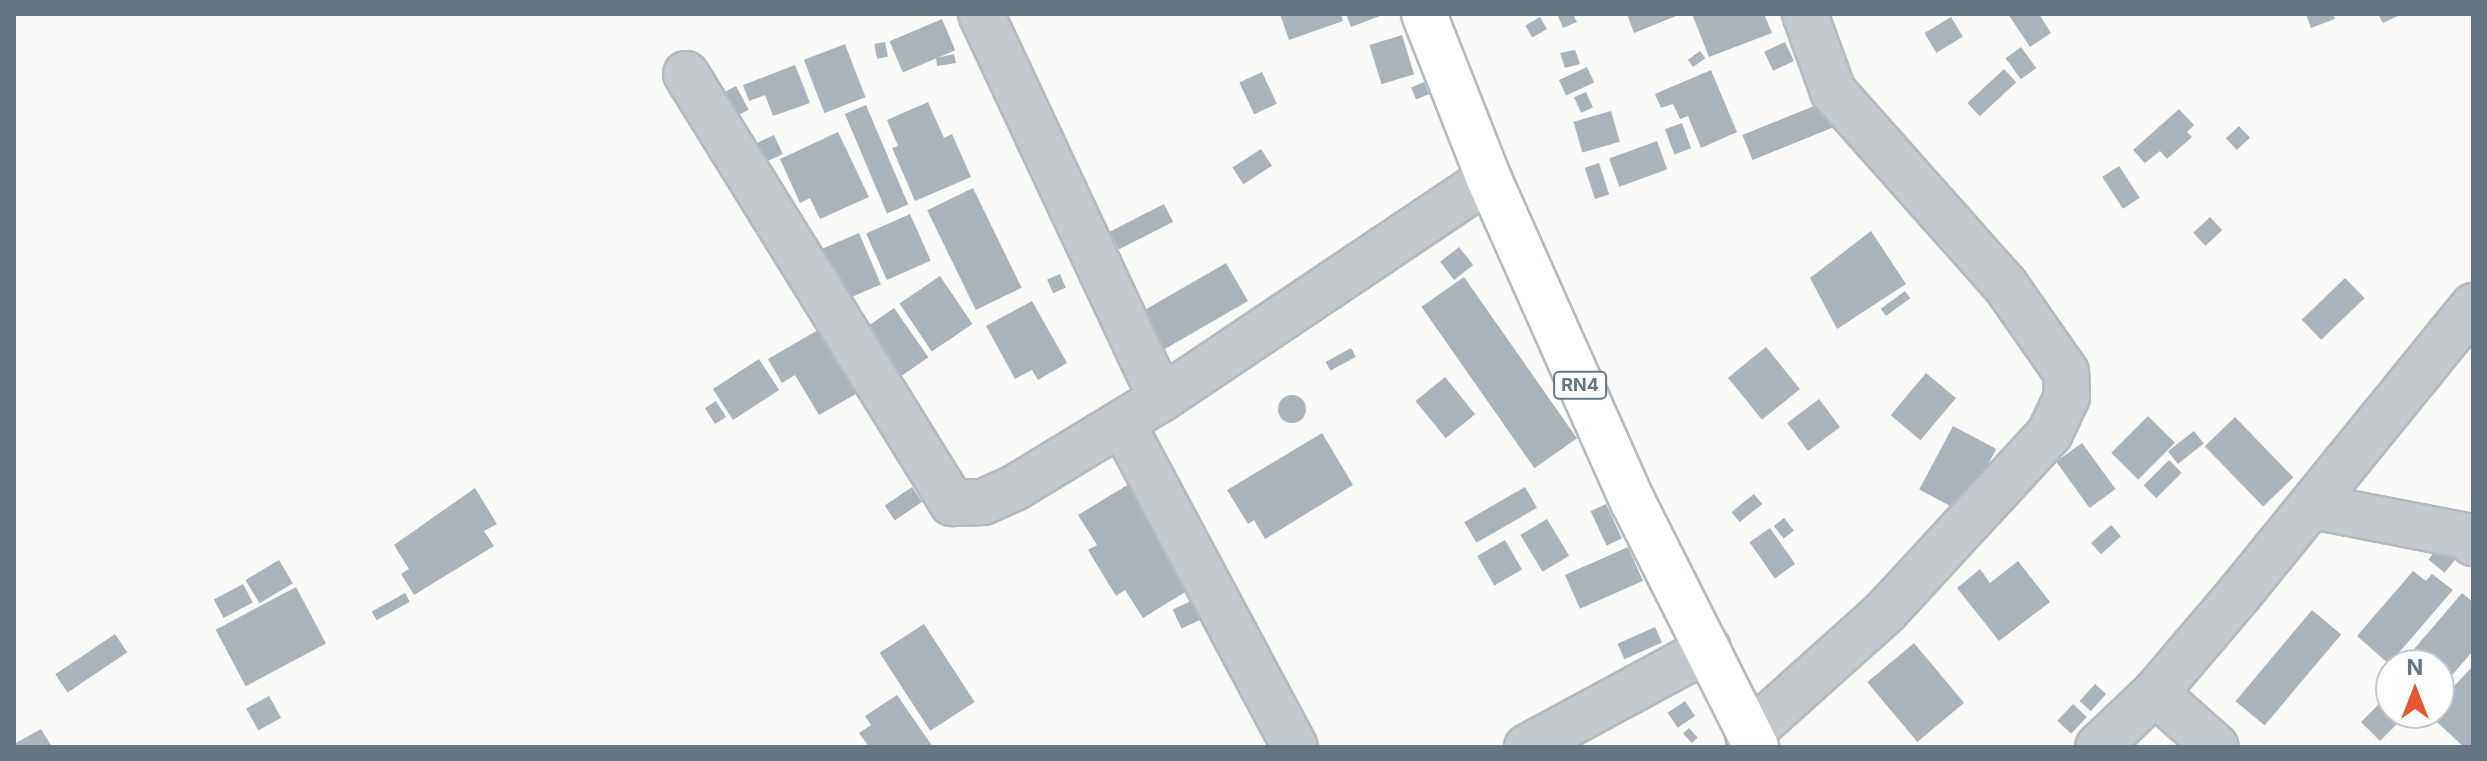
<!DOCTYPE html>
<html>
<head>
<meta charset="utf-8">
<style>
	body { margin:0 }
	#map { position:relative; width:2487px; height:761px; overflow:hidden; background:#fafaf8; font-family:Inter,sans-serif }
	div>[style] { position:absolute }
	.building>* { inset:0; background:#aab3b9; transform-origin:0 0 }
	.round { border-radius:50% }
	.roads { filter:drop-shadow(2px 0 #b4b9bd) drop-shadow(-2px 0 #b4b9bd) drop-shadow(0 2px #b4b9bd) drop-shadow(0 -2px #b4b9bd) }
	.minor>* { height:44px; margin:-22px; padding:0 22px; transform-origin:22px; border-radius:22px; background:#c3c8cc }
	.highway>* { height:44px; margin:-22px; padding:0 22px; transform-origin:22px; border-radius:22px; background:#fff }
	span { translate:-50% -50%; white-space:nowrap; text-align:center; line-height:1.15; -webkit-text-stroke:8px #fff; paint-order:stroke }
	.shield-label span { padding:2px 6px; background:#fff; border:2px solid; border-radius:6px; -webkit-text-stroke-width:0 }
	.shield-label { font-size:18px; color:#657683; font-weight:700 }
	.frame { position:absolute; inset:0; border:16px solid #657683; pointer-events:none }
	.north { position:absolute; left:2375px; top:649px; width:80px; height:80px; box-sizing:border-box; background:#fff; border:2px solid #c1c8cd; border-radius:50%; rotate:0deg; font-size:22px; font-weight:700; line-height:32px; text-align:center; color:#657683 }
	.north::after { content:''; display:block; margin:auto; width:28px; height:36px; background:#e4572e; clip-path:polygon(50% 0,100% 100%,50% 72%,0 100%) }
</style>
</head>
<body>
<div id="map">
	<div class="building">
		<div style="clip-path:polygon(1280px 14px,1341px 14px,1343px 21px,1289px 40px)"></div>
		<div style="clip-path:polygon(1346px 14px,1385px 14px,1351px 27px)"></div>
		<div style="clip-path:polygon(1557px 14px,1573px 14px,1577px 22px,1563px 28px)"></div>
		<div style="clip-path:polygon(1627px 14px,1681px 14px,1634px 33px)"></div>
		<div style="clip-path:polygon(1692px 14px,1764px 14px,1772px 33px,1709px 57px)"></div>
		<div style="clip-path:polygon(2008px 14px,2039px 14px,2051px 33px,2030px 47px)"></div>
		<div style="clip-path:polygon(2306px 14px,2333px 14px,2335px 19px,2311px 28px)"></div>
		<div style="clip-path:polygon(2378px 14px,2402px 14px,2383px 23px)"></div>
		<div style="left:1540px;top:17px;width:14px;height:17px;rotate:60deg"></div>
		<div style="left:1951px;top:17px;width:23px;height:31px;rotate:59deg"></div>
		<div style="left:942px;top:19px;width:34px;height:57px;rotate:67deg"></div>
		<div style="left:1402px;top:35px;width:41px;height:34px;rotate:73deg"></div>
		<div style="left:885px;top:42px;width:15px;height:11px;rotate:79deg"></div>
		<div style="left:1785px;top:42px;width:21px;height:23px;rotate:65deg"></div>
		<div style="left:845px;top:44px;width:57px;height:44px;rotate:69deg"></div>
		<div style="left:2021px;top:47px;width:26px;height:19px;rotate:54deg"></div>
		<div style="clip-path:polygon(1575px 50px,1580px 64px,1565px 68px,1560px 53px)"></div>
		<div style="left:1700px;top:51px;width:9px;height:15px;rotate:54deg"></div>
		<div style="clip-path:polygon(954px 54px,956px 63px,937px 66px,936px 58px)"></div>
		<div style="clip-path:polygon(795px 65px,810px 103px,773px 116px,765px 95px,749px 101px,743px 85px)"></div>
		<div style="left:1587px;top:67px;width:17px;height:31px;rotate:65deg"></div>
		<div style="left:2004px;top:69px;width:18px;height:50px;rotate:47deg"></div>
		<div style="clip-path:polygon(1711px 70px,1737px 132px,1701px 148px,1688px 116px,1680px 119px,1673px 104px,1661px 108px,1655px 94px)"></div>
		<div style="left:1262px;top:72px;width:35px;height:25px;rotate:65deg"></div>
		<div style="left:1424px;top:82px;width:13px;height:14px;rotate:67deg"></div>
		<div style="left:736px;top:86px;width:27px;height:24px;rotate:62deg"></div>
		<div style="left:1586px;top:92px;width:17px;height:13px;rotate:66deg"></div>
		<div style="clip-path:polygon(928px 102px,944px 138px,952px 134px,971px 177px,915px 201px,892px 148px,898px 146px,887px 120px)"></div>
		<div style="left:1824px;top:102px;width:27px;height:88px;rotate:68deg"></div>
		<div style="left:866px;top:105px;width:108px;height:23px;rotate:67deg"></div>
		<div style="clip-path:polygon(2179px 109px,2194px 125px,2187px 132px,2192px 137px,2167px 159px,2160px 151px,2145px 163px,2133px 150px)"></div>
		<div style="left:1611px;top:111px;width:32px;height:39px;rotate:74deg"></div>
		<div style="left:1682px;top:123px;width:27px;height:18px;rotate:70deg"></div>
		<div style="left:2239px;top:126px;width:16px;height:18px;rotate:47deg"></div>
		<div style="clip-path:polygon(838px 132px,869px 197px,820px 219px,810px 198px,800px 203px,780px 159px)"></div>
		<div style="left:774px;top:135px;width:21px;height:27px;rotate:65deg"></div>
		<div style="left:1657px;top:141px;width:30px;height:51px;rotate:70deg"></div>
		<div style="left:1261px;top:149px;width:20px;height:34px;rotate:57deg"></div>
		<div style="left:1599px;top:163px;width:33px;height:15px;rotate:72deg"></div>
		<div style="left:2119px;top:166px;width:38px;height:20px;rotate:57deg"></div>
		<div style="left:973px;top:188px;width:111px;height:51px;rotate:64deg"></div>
		<div style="left:1164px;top:204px;width:20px;height:61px;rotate:63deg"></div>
		<div style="left:910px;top:214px;width:51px;height:48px;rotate:66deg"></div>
		<div style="left:2210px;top:217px;width:18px;height:23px;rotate:47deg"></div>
		<div style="clip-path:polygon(1871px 231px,1906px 284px,1837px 329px,1810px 278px)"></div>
		<div style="left:859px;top:233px;width:56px;height:40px;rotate:67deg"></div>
		<div style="left:1459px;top:247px;width:23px;height:24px;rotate:52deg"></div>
		<div style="left:1226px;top:263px;width:44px;height:107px;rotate:60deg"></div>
		<div style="left:1060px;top:274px;width:15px;height:14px;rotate:67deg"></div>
		<div style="left:940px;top:276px;width:58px;height:49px;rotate:56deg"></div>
		<div style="left:1464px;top:277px;width:197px;height:52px;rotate:55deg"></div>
		<div style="left:2345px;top:278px;width:28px;height:60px;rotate:46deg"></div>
		<div style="left:1905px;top:291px;width:9px;height:30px;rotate:54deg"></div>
		<div style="clip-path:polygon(1032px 301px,1067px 363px,1038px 380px,1032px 370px,1015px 379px,986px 326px)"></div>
		<div style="left:894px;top:308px;width:60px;height:42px;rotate:55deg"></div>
		<div style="clip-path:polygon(818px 330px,856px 394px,819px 415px,795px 375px,782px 383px,768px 359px)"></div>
		<div style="left:1766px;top:347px;width:54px;height:49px;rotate:51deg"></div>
		<div style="left:1351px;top:348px;width:10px;height:29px;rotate:61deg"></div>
		<div style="left:759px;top:359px;width:37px;height:55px;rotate:57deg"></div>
		<div style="left:1926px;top:373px;width:39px;height:55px;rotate:40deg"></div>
		<div style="left:1445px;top:377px;width:48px;height:38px;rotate:51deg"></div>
		<div class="round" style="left:1278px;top:395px;width:28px;height:28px"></div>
		<div style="left:1819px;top:399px;width:35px;height:40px;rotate:53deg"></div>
		<div style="left:716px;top:401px;width:19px;height:13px;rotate:58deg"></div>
		<div style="left:2148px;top:416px;width:38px;height:52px;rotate:45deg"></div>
		<div style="left:2235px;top:417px;width:84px;height:42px;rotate:46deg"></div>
		<div style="left:1953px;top:426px;width:49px;height:72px;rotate:28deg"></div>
		<div style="left:2194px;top:431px;width:16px;height:33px;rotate:52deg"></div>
		<div style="clip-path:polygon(1322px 433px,1353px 485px,1265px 539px,1254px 520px,1248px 524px,1227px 490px)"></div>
		<div style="left:2082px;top:443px;width:57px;height:32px;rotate:54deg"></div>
		<div style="left:2169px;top:460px;width:18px;height:36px;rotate:45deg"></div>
		<div style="clip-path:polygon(1129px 484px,1195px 586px,1143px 618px,1125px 590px,1116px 596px,1088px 550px,1097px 545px,1078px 515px)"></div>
		<div style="left:912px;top:487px;width:18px;height:33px;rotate:56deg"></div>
		<div style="left:1525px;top:487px;width:24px;height:70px;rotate:60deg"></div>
		<div style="clip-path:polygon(475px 488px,497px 524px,484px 531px,494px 546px,414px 595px,401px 574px,409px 569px,394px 545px)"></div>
		<div style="left:1754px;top:494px;width:13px;height:29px;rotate:51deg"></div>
		<div style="left:1606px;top:504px;width:38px;height:17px;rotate:65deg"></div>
		<div style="left:1784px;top:518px;width:16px;height:13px;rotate:52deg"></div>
		<div style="left:1547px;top:519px;width:43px;height:31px;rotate:59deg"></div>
		<div style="left:2111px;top:525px;width:15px;height:27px;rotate:48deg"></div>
		<div style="left:1770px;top:528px;width:44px;height:25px;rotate:55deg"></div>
		<div style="left:1505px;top:540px;width:34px;height:32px;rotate:60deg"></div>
		<div style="left:2444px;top:540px;width:21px;height:25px;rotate:39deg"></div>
		<div style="left:1628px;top:547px;width:37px;height:69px;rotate:66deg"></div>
		<div style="left:279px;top:560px;width:27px;height:39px;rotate:59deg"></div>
		<div style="clip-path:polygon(2018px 561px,2050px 602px,1999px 641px,1957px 588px,1980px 569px,1990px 583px)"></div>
		<div style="clip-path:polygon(2413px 571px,2426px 581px,2432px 574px,2453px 590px,2389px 664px,2357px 636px)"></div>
		<div style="left:243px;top:584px;width:21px;height:33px;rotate:62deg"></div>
		<div style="left:296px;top:587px;width:64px;height:91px;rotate:62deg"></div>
		<div style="left:405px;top:593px;width:10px;height:38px;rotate:61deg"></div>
		<div style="left:1208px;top:593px;width:21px;height:39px;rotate:65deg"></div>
		<div style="clip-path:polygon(2462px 593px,2473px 602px,2473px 651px,2439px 690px,2439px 665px,2411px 665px,2415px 660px,2409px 655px)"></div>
		<div style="left:2312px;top:610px;width:38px;height:119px;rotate:40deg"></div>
		<div style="left:924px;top:624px;width:93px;height:53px;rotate:57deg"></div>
		<div style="left:1655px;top:627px;width:17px;height:41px;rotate:66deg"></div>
		<div style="left:115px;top:634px;width:22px;height:72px;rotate:56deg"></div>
		<div style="left:1914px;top:643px;width:78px;height:61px;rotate:50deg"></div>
		<div style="clip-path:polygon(2473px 666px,2473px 747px,2464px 747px,2427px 713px,2439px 713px,2439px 702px)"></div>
		<div style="left:2095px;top:684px;width:15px;height:23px;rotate:42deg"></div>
		<div style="clip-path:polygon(2389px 694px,2391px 713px,2408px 713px,2380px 741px,2361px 722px)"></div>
		<div style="clip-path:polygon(897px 695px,933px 747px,869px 747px,859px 733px,871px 725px,865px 716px)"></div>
		<div style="left:269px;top:696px;width:25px;height:26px;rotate:61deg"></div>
		<div style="left:1685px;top:701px;width:18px;height:21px;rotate:56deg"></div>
		<div style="left:2073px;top:704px;width:19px;height:23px;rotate:43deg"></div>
		<div style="left:1689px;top:728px;width:13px;height:8px;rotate:48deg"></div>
		<div style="clip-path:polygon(41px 729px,52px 747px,15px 747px,14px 744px)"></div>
	</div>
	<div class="roads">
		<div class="minor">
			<div style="left:981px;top:14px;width:425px;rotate:64.9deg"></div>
			<div style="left:686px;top:74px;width:505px;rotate:58.2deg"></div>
			<div style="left:952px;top:503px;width:31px;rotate:-2deg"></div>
			<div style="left:983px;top:502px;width:36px;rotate:-24deg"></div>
			<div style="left:1016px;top:487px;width:170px;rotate:-31.3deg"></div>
			<div style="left:1161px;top:399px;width:395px;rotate:-33.9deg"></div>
			<div style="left:1122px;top:423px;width:367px;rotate:61.9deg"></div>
			<div style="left:2312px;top:506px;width:157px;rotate:11deg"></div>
			<div style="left:2466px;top:536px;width:10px;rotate:45deg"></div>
			<div style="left:2155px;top:693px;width:81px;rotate:41.5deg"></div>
			<div style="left:1748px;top:735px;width:186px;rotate:-41.9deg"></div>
			<div style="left:1886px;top:611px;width:242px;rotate:-47.3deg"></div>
			<div style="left:2050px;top:433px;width:40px;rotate:-65deg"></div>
			<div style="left:2067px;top:397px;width:25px;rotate:-92deg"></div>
			<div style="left:2066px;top:372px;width:106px;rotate:-125deg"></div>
			<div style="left:2005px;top:285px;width:259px;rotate:-131.6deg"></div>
			<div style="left:1833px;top:91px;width:82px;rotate:-110deg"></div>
			<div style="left:1527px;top:747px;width:206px;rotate:-28.4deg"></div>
			<div style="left:2098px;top:747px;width:79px;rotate:-43.5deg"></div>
			<div style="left:2155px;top:693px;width:131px;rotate:-49.6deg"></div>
			<div style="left:2240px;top:593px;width:370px;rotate:-50.9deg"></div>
		</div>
		<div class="highway">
			<div style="left:1424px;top:14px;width:177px;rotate:68.5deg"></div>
			<div style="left:1489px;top:179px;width:354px;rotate:66deg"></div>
			<div style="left:1633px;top:502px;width:274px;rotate:63.3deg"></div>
		</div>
	</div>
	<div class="shield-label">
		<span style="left:1580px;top:385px">RN4</span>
	</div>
	<div class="frame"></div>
	<div class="north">N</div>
</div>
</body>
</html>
